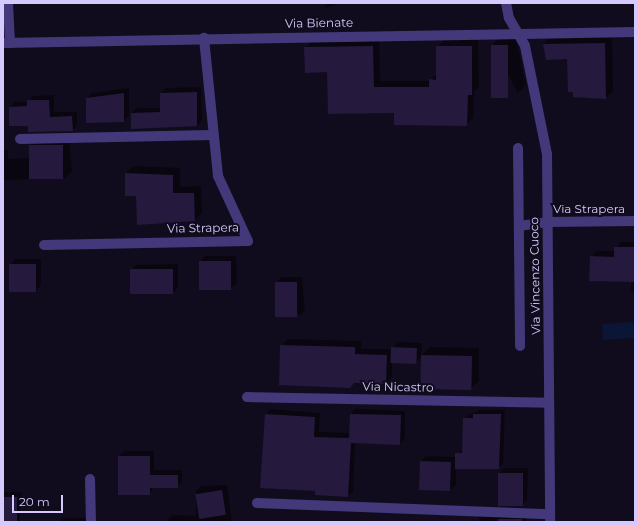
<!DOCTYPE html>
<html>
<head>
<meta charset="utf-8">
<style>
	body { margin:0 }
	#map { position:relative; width:638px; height:525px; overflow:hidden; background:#110c1d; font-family:Montserrat,sans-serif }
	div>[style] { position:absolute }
	.water>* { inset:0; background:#0b1637; transform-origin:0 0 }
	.shadow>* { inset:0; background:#0007; transform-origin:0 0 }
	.building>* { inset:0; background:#25193d; transform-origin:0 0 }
	.service>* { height:10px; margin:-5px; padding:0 5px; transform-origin:5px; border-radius:5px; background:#43397a }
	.minor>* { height:10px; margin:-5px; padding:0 5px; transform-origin:5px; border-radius:5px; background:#43397a }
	span { translate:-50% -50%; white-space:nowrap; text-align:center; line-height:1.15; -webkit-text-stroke:4px #110c1d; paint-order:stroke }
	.street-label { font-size:12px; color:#d6cafd }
	.frame { position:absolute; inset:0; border:4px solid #d6cafd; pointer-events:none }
	.scale { position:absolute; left:12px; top:495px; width:51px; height:18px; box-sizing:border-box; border:2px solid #d6cafd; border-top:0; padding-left:5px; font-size:12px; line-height:14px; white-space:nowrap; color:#d6cafd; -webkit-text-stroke:3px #110c1d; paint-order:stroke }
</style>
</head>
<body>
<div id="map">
	<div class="water">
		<div style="left:633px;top:322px;width:16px;height:31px;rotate:86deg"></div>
	</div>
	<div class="shadow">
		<div style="clip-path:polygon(317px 3px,341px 3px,325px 8px,325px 4px)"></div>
		<div style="clip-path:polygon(612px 36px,613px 91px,606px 98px,568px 58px,544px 44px,551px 37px)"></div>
		<div style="clip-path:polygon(500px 37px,516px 37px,526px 85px,518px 93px,492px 45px)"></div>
		<div style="clip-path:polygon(478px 39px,479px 87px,474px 92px,473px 118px,466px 125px,395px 112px,328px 71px,305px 48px,312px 41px,379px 40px,380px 81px,430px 81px,437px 73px,437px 47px,444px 40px)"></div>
		<div style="clip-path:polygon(201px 87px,202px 120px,197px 126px,132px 113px,137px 108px,161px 108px,161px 93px,166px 88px)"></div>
		<div style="clip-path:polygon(129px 88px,129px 116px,124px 121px,87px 98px,92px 93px)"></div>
		<div style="clip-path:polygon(54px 95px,54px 112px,77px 112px,77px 126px,72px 130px,29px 125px,10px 107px,15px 102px,28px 102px,33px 96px)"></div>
		<div style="clip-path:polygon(69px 138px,72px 171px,65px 178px,3px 180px,3px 150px,8px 150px,8px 159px,30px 158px,30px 146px,37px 139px)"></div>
		<div style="clip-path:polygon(133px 166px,180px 168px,180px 187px,201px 186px,202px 213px,195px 220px,137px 195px,126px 173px)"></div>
		<div style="clip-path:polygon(621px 242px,635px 242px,635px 292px,631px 291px,631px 281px,591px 257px,597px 251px,615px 251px)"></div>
		<div style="clip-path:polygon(205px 256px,236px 256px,237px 283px,231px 288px,200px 262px)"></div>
		<div style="clip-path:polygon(15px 259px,41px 259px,41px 285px,36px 291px,10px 265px)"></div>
		<div style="clip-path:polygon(178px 264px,178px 288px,173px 293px,131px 270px,136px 265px)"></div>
		<div style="clip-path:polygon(281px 277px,302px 277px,305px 311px,299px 316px,276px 282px)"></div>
		<div style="clip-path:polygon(288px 339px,361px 341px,361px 349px,392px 349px,398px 342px,422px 343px,421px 356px,430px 347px,479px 348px,479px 381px,470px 389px,422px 357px,416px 362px,392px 362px,392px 376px,386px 383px,280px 384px,281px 346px)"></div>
		<div style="clip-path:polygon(271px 409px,320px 413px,319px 432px,350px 433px,351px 414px,355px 409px,405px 411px,405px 439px,400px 444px,355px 443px,353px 491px,348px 496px,316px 490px,266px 414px)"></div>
		<div style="clip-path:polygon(479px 410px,505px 410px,503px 464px,499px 468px,456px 468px,456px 485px,450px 490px,421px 461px,426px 456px,456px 457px,463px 449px,464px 418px)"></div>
		<div style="clip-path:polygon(124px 451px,154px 451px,154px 470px,182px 470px,182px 482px,177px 487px,154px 487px,149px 494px,119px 456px)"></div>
		<div style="clip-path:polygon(504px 468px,528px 468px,527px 500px,522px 505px,499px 505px,499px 473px)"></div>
		<div style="clip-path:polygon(227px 485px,232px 522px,166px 522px,172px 515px,196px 516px,196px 491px,201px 486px)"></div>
		<div style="clip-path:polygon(3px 492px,22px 492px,19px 522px,3px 522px)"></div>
		<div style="left:479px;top:515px;width:47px;height:9px"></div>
		<div style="left:61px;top:518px;width:26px;height:6px"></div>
	</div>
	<div class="building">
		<div style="clip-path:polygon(605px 43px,606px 99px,573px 97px,573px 92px,568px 92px,567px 59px,546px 60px,543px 44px)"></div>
		<div style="left:491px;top:45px;width:17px;height:53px"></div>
		<div style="clip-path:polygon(373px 46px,374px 87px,429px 87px,429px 79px,436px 80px,436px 46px,472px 46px,472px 95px,468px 95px,467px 126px,394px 125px,394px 113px,328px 114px,327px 72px,305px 73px,304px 47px)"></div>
		<div style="clip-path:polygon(197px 92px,197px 126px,131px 129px,131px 113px,160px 112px,160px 93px)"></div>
		<div style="clip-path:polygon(124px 93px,124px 122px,86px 123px,86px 98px)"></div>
		<div style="clip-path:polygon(27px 100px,49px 100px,50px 117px,72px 116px,73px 131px,28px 132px,28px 126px,9px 126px,9px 107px,27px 106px)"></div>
		<div style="left:29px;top:145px;width:34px;height:34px"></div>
		<div style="clip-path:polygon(125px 173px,173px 175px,173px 193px,194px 193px,195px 221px,137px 225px,136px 196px,125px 196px)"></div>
		<div style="clip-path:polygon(614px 247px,634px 247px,635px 282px,589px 281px,590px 256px,614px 257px)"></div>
		<div style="left:199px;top:261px;width:32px;height:29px"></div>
		<div style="left:9px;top:264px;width:27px;height:28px"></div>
		<div style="left:173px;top:269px;width:25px;height:43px;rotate:90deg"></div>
		<div style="left:275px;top:282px;width:22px;height:35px"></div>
		<div style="clip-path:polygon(280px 345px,355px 347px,355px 354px,387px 355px,386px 384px,354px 383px,350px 388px,279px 385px)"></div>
		<div style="left:391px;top:347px;width:26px;height:16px;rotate:2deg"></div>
		<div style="left:421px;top:355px;width:51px;height:34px;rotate:1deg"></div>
		<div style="clip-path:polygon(265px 414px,315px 417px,314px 437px,349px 438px,350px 414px,401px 415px,400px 445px,351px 443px,348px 497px,315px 495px,315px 491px,260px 488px)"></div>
		<div style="clip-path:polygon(473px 414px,501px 414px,499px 469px,455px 469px,455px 453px,462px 453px,463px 418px,473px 418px)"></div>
		<div style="clip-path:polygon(118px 456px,150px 456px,150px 475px,178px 475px,178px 488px,150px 488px,150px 495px,118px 495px)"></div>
		<div style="left:420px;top:461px;width:31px;height:29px;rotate:2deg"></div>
		<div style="left:498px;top:473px;width:25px;height:33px"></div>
		<div style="left:222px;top:490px;width:25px;height:27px;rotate:81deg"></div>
		<div style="left:3px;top:497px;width:14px;height:25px"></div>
		<div style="left:498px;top:519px;width:24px;height:3px"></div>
	</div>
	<div class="service">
		<div style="left:8px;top:3px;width:40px;rotate:87.1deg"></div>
		<div style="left:518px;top:148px;width:198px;rotate:89.4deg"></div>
		<div style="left:519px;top:226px;width:28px;rotate:-8deg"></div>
		<div style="left:90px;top:479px;width:43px;rotate:88.7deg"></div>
	</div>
	<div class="minor">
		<div style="left:506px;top:3px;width:15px;rotate:79deg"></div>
		<div style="left:509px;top:18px;width:32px;rotate:60deg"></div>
		<div style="left:525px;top:46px;width:110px;rotate:78.5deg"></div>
		<div style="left:547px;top:154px;width:368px;rotate:89.5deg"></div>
		<div style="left:3px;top:43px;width:632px;rotate:-1deg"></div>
		<div style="left:20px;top:139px;width:191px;rotate:-1.2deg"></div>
		<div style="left:547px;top:222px;width:88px;rotate:-0.7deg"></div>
		<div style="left:44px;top:245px;width:204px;rotate:-1.1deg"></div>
		<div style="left:248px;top:241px;width:72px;rotate:-114.8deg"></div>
		<div style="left:218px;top:176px;width:139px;rotate:-95.8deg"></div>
		<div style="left:247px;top:397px;width:302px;rotate:1.1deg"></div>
		<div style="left:257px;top:503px;width:293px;rotate:2.2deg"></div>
	</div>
	<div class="street-label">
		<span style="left:319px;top:23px;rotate:-1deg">Via Bienate</span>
		<span style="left:589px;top:209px">Via Strapera</span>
		<span style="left:203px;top:228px;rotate:-1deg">Via Strapera</span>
		<span style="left:535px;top:276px;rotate:-91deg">Via Vincenzo Cuoco</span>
		<span style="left:398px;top:387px;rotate:1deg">Via Nicastro</span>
	</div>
	<div class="frame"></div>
	<div class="scale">20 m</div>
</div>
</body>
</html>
